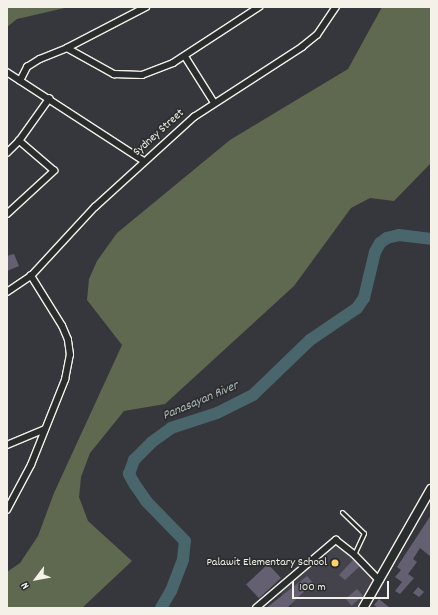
<!DOCTYPE html>
<html>
<head>
<meta charset="utf-8">
<style>
	body { margin:0 }
	#map { position:relative; width:438px; height:615px; overflow:hidden; background:#36373c; font-family:Dekko,sans-serif }
	div>[style] { position:absolute }
	.built>* { inset:0; background:#44434c }
	.green>* { inset:0; background:#5e6950 }
	.river>* { height:12px; margin:-6px; padding:0 6px; transform-origin:6px; border-radius:6px; background:#48666b }
	.building>* { inset:0; background:#646072; transform-origin:0 0 }
	.path>* { height:1px; margin-top:-0.5px; transform-origin:0; background:repeating-linear-gradient(90deg,#f4f1e8 0 1px,transparent 0 4px) }
	.roads { filter:drop-shadow(1px 0 #f4f1e8) drop-shadow(-1px 0 #f4f1e8) drop-shadow(0 1px #f4f1e8) drop-shadow(0 -1px #f4f1e8) }
	.lane>* { height:3px; margin:-1.5px; padding:0 1.5px; transform-origin:1.5px; border-radius:1.5px; background:#2a2d2e }
	.street>* { height:5.5px; margin:-2.75px; padding:0 2.75px; transform-origin:2.75px; border-radius:2.75px; background:#2a2d2e }
	.secondary>* { height:8px; margin:-4px; padding:0 4px; transform-origin:4px; border-radius:4px; background:#2a2d2e }
	.dots>* { width:11px; height:11px; translate:-50% -50%; box-sizing:border-box; border:2px solid #2a2d2e; border-radius:50% }
	span { translate:-50% -50%; white-space:nowrap; text-align:center; line-height:1.15; -webkit-text-stroke:3.5px #2a2d2e; paint-order:stroke }
	.street-label { font-size:12px; color:#f4f1e8 }
	.poi-label { font-size:12px; color:#f4f1e8 }
	.right { translate:-100% -50%; text-align:right }
	.water-label { font-size:13px; color:#afb9b6; font-style:italic }
	.frame { position:absolute; inset:0; border:8px solid #f4f1e8; pointer-events:none }
	.north { position:absolute; left:16px; top:559px; width:40px; height:40px; -webkit-text-stroke:3px #2a2d2e; paint-order:stroke; rotate:238deg; font-size:11px; font-weight:700; line-height:16px; text-align:center; color:#f4f1e8 }
	.north::after { content:''; display:block; margin:auto; width:14px; height:18px; background:#f4f1e8; clip-path:polygon(50% 0,100% 100%,50% 72%,0 100%) }
	.scale { position:absolute; left:292px; top:581px; width:97px; height:18px; box-sizing:border-box; border:2px solid #f4f1e8; border-top:0; padding-left:5px; font-size:12px; line-height:14px; white-space:nowrap; color:#f4f1e8; -webkit-text-stroke:3px #2a2d2e; paint-order:stroke }
</style>
</head>
<body>
<div id="map">
	<div class="built">
		<div style="clip-path:polygon(335px 543px,377px 582px,359px 608px,293px 608px,280px 593px)"></div>
	</div>
	<div class="green">
		<div style="clip-path:polygon(7px 7px,69px 7px,17px 19px,7px 27px)"></div>
		<div style="clip-path:polygon(382px 7px,431px 7px,431px 163px,394px 201px,370px 198px,351px 208px,294px 286px,165px 404px,124px 411px,90px 453px,81px 477px,79px 497px,88px 521px,132px 561px,82px 608px,7px 608px,7px 572px,20px 563px,38px 536px,54px 493px,122px 345px,87px 300px,89px 279px,97px 261px,117px 233px,230px 140px,348px 69px)"></div>
	</div>
	<div class="river">
		<div style="left:161px;top:608px;width:20px;rotate:-60deg"></div>
		<div style="left:171px;top:591px;width:34px;rotate:-69deg"></div>
		<div style="left:183px;top:559px;width:18px;rotate:-84deg"></div>
		<div style="left:185px;top:541px;width:54px;rotate:-134.3deg"></div>
		<div style="left:147px;top:502px;width:21px;rotate:-125deg"></div>
		<div style="left:135px;top:485px;width:13px;rotate:-119deg"></div>
		<div style="left:129px;top:474px;width:15px;rotate:-70deg"></div>
		<div style="left:134px;top:460px;width:25px;rotate:-45deg"></div>
		<div style="left:152px;top:442px;width:24px;rotate:-36deg"></div>
		<div style="left:171px;top:428px;width:48px;rotate:-18.1deg"></div>
		<div style="left:217px;top:413px;width:40px;rotate:-26.6deg"></div>
		<div style="left:253px;top:395px;width:79px;rotate:-44deg"></div>
		<div style="left:310px;top:340px;width:57px;rotate:-34.2deg"></div>
		<div style="left:357px;top:308px;width:12px;rotate:-55deg"></div>
		<div style="left:364px;top:298px;width:47px;rotate:-76.6deg"></div>
		<div style="left:375px;top:252px;width:10px;rotate:-61deg"></div>
		<div style="left:380px;top:243px;width:9px;rotate:-36deg"></div>
		<div style="left:387px;top:238px;width:12px;rotate:-14deg"></div>
		<div style="left:399px;top:235px;width:32px;rotate:7deg"></div>
	</div>
	<div class="building">
		<div style="clip-path:polygon(14px 254px,19px 266px,7px 271px,7px 256px)"></div>
		<div style="clip-path:polygon(431px 515px,431px 557px,420px 548px,413px 559px,417px 562px,408px 574px,414px 578px,400px 594px,395px 591px,402px 582px,395px 577px,401px 570px,397px 567px)"></div>
		<div style="clip-path:polygon(353px 560px,360px 566px,345px 580px,339px 575px)"></div>
		<div style="left:268px;top:564px;width:19px;height:30px;rotate:47deg"></div>
		<div style="clip-path:polygon(307px 576px,313px 583px,287px 608px,266px 608px)"></div>
		<div style="clip-path:polygon(418px 587px,424px 592px,419px 597px,413px 593px)"></div>
		<div style="left:357px;top:589px;width:9px;height:15px;rotate:49deg"></div>
		<div style="clip-path:polygon(379px 599px,390px 608px,378px 608px,374px 605px)"></div>
	</div>
	<div class="path">
		<div style="left:7px;top:11px;width:4px;rotate:-63deg"></div>
	</div>
	<div class="roads">
		<div class="lane">
			<div style="left:342px;top:512px;width:30px;rotate:44deg"></div>
			<div style="left:364px;top:533px;width:23px;rotate:115deg"></div>
		</div>
		<div class="street">
			<div style="left:67px;top:48px;width:54px;rotate:29deg"></div>
			<div style="left:114px;top:74px;width:28px;rotate:2deg"></div>
			<div style="left:142px;top:75px;width:33px;rotate:-21deg"></div>
			<div style="left:173px;top:63px;width:103px;rotate:-33.1deg"></div>
			<div style="left:185px;top:56px;width:54px;rotate:57.8deg"></div>
			<div style="left:7px;top:72px;width:163px;rotate:33deg"></div>
			<div style="left:20px;top:81px;width:16px;rotate:-63deg"></div>
			<div style="left:27px;top:67px;width:15px;rotate:-32deg"></div>
			<div style="left:40px;top:59px;width:29px;rotate:-22deg"></div>
			<div style="left:67px;top:48px;width:89px;rotate:-27.4deg"></div>
			<div style="left:7px;top:153px;width:17px;rotate:-45deg"></div>
			<div style="left:19px;top:141px;width:52px;rotate:-54.5deg"></div>
			<div style="left:7px;top:214px;width:64px;rotate:-42.5deg"></div>
			<div style="left:54px;top:171px;width:46px;rotate:-139.4deg"></div>
			<div style="left:7px;top:292px;width:29px;rotate:-34deg"></div>
			<div style="left:31px;top:276px;width:94px;rotate:-47.2deg"></div>
			<div style="left:95px;top:207px;width:134px;rotate:-42.3deg"></div>
			<div style="left:194px;top:117px;width:129px;rotate:-32.9deg"></div>
			<div style="left:302px;top:47px;width:19px;rotate:-39deg"></div>
			<div style="left:317px;top:35px;width:34px;rotate:-56deg"></div>
			<div style="left:7px;top:445px;width:41px;rotate:-22.8deg"></div>
			<div style="left:7px;top:510px;width:51px;rotate:-61.9deg"></div>
			<div style="left:31px;top:465px;width:92px;rotate:-68.2deg"></div>
			<div style="left:65px;top:380px;width:25px;rotate:-79deg"></div>
			<div style="left:70px;top:355px;width:15px;rotate:-98deg"></div>
			<div style="left:68px;top:340px;width:15px;rotate:-113deg"></div>
			<div style="left:62px;top:326px;width:59px;rotate:-121.8deg"></div>
			<div style="left:256px;top:608px;width:105px;rotate:-40.4deg"></div>
			<div style="left:336px;top:540px;width:23px;rotate:38deg"></div>
			<div style="left:354px;top:554px;width:37px;rotate:46deg"></div>
		</div>
		<div class="secondary">
			<div style="left:363px;top:608px;width:137px;rotate:-60.3deg"></div>
		</div>
	</div>
	<div class="dots">
		<div style="left:335px;top:563px;background:#ffd166"></div>
	</div>
	<div class="street-label">
		<span style="left:159px;top:133px;rotate:-42deg">Sydney Street</span>
	</div>
	<div class="poi-label">
		<span class="right" style="left:327px;top:563px">Palawit Elementary School</span>
	</div>
	<div class="water-label">
		<span style="left:201px;top:402px;rotate:-23deg">Panasayan River</span>
	</div>
	<div class="frame"></div>
	<div class="north">N</div>
	<div class="scale">100 m</div>
</div>
</body>
</html>
